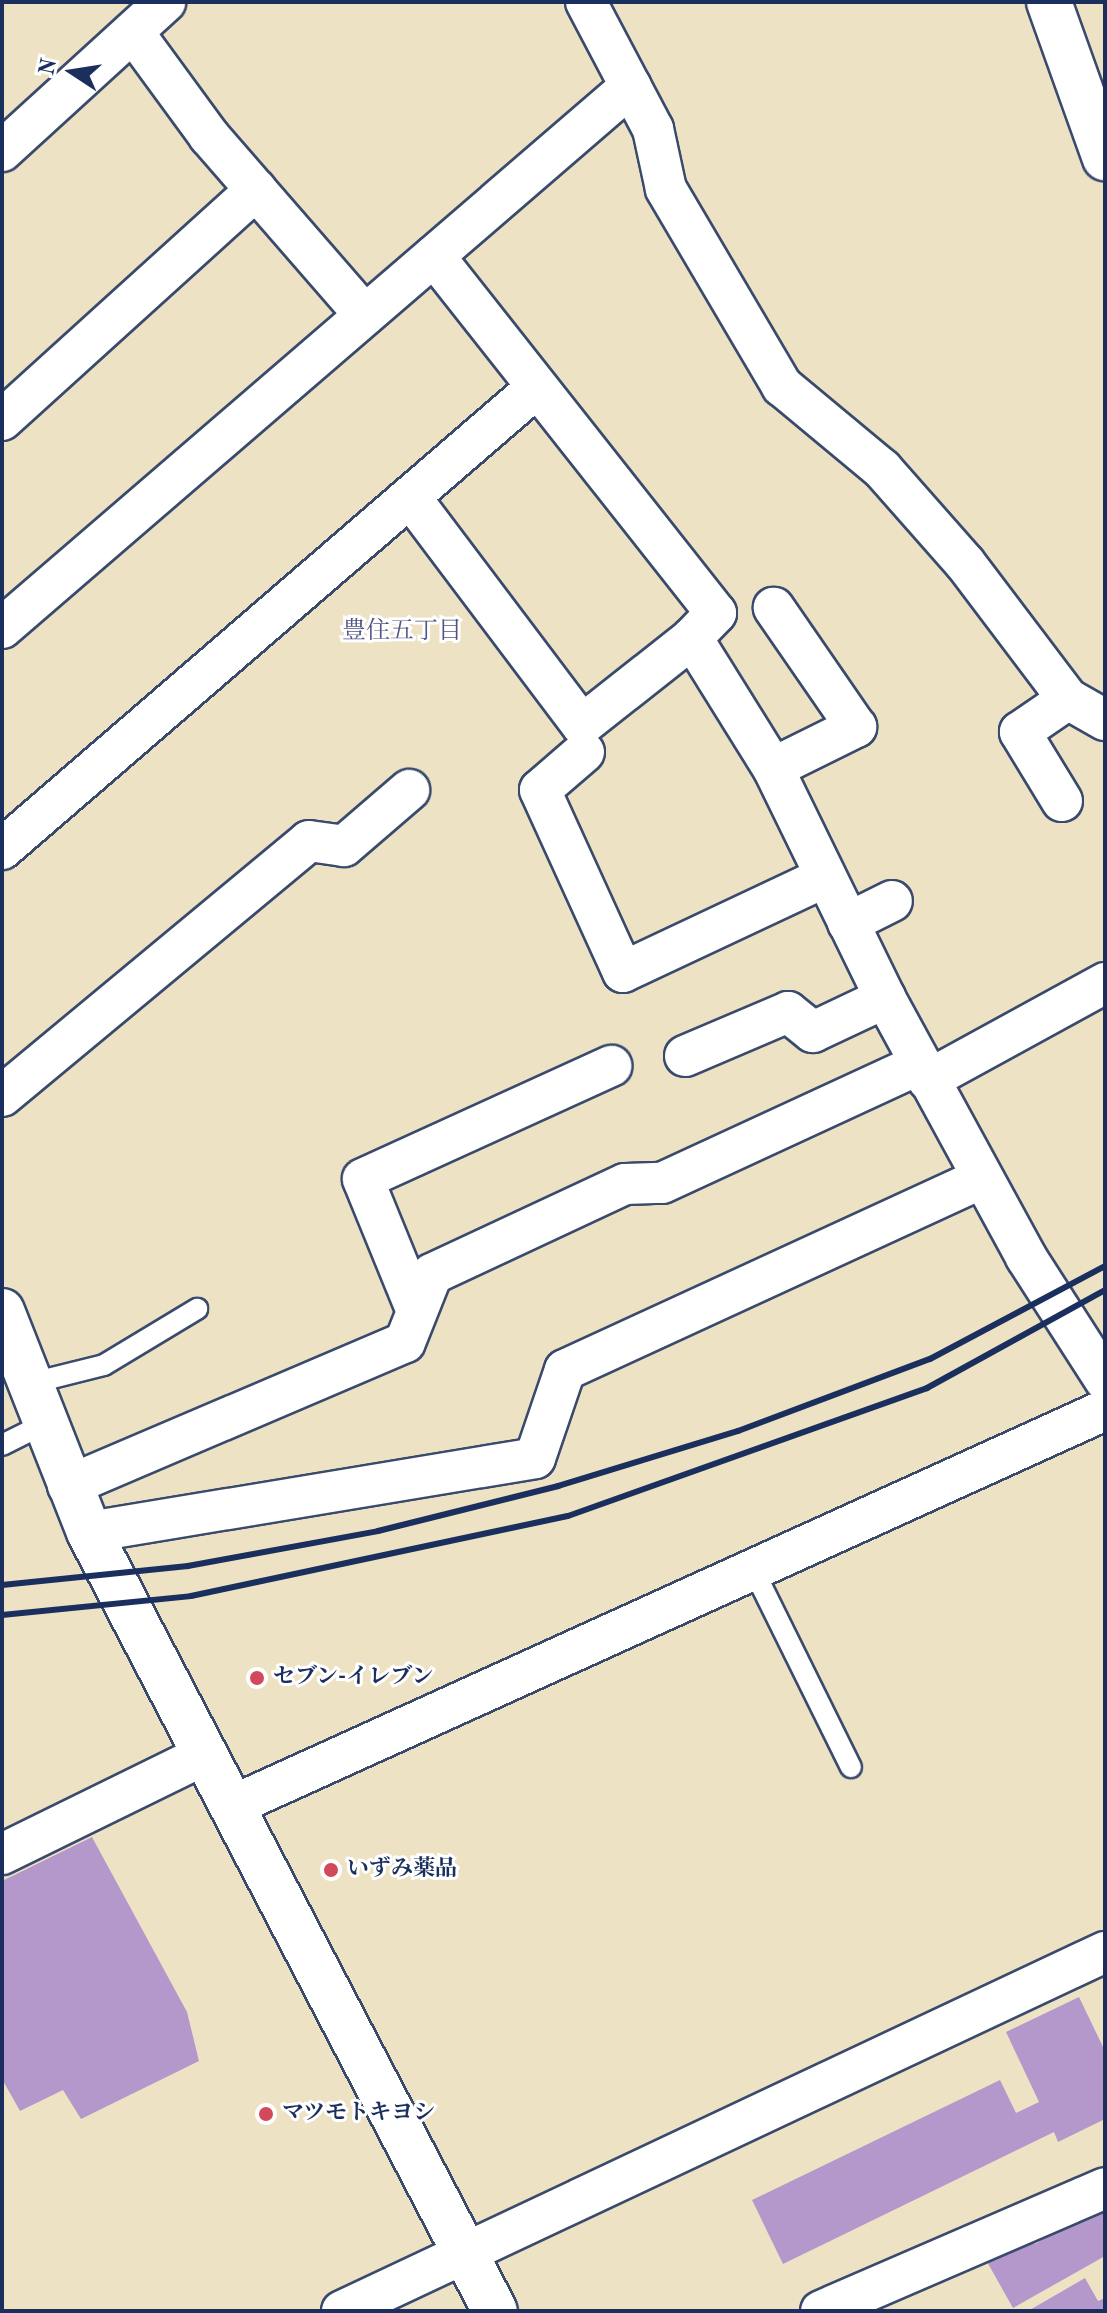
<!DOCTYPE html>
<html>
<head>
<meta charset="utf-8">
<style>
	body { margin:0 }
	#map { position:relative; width:1107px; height:2313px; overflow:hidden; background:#ede3c4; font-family:"Old Standard TT","Noto Serif JP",serif }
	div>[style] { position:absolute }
	.building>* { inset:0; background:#b498cc }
	.roads { filter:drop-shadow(2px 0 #3a4a6d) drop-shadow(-2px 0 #3a4a6d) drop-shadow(0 2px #3a4a6d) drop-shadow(0 -2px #3a4a6d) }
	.service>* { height:20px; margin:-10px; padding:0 10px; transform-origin:10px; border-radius:10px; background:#fff }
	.minor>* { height:40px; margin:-20px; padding:0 20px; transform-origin:20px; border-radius:20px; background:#fff }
	.tertiary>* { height:44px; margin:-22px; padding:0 22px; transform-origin:22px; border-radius:22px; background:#fff }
	.rail>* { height:6px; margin:-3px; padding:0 3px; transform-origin:3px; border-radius:3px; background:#1b2f5e }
	.dots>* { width:22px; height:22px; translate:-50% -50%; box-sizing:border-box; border:4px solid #fff; border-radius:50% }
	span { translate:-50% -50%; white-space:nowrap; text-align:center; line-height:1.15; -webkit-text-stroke:6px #fff; paint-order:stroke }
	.poi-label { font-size:22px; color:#1b2f5e; font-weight:700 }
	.left { translate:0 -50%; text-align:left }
	.neighbourhood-label { font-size:24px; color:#515484 }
	.frame { position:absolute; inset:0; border:4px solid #1b2f5e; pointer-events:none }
	.north { position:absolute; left:32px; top:32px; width:80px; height:80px; -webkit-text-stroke:6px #fff; paint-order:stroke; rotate:282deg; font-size:22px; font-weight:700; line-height:32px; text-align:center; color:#1b2f5e }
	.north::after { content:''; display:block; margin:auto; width:28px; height:36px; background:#1b2f5e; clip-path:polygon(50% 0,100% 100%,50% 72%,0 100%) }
</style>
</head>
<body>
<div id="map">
	<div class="building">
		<div style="clip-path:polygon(92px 1837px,187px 2012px,199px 2061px,81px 2119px,63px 2090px,20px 2111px,2px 2079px,2px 1881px)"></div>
		<div style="clip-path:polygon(1079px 1997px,1105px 2051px,1105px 2119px,1058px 2142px,1054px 2132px,783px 2264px,752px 2200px,1000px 2080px,1016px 2113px,1039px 2102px,1006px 2032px)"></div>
		<div style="clip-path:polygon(1098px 2208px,1105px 2216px,1105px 2256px,1013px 2308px,986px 2260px,1030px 2234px,1035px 2244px)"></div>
		<div style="clip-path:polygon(1085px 2278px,1098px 2301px,1105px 2298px,1105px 2311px,1028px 2311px)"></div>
	</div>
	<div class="roads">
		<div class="service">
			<div style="left:28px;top:1384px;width:78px;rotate:-14deg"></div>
			<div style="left:104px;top:1365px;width:109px;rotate:-31.1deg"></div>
			<div style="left:2px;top:1445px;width:45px;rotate:-26.6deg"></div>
			<div style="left:753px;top:1569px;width:221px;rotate:63.7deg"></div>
		</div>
		<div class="minor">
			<div style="left:586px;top:2px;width:144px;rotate:62.2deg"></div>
			<div style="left:653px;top:129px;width:61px;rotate:77.8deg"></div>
			<div style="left:666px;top:189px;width:229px;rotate:59.5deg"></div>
			<div style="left:782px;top:386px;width:130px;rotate:39.7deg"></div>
			<div style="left:882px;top:469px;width:125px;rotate:48.6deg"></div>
			<div style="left:965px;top:563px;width:171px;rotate:52.9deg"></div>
			<div style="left:1068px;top:699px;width:43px;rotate:29.6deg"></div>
			<div style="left:133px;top:32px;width:129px;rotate:53.8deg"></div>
			<div style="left:209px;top:136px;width:236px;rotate:49deg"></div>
			<div style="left:2px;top:151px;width:221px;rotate:-42.4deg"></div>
			<div style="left:434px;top:256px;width:455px;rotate:51.7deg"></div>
			<div style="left:716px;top:613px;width:35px;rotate:134deg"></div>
			<div style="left:2px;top:420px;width:343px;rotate:-42.2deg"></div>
			<div style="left:410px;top:497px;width:286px;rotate:53deg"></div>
			<div style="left:582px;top:725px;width:140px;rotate:-38.3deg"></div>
			<div style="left:692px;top:638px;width:153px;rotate:58.1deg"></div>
			<div style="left:773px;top:768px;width:256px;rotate:64deg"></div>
			<div style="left:885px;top:998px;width:295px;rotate:61.4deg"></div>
			<div style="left:1026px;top:1257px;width:146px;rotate:57.3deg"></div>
			<div style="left:2px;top:628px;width:830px;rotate:-40.75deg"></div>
			<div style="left:584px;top:752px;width:58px;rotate:139.2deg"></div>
			<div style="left:540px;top:790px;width:200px;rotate:65.5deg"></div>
			<div style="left:623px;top:972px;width:223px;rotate:-25.2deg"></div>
			<div style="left:773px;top:768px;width:93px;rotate:-26.3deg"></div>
			<div style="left:856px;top:727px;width:145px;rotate:-124.6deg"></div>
			<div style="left:1062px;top:801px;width:81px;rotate:-121.3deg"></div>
			<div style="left:1020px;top:732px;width:58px;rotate:-34.5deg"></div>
			<div style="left:2px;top:849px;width:705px;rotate:-40.8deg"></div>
			<div style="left:848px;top:923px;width:49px;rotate:-26.6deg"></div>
			<div style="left:685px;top:1056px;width:112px;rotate:-23.1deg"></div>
			<div style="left:788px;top:1012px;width:32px;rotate:39deg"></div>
			<div style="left:813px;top:1032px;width:80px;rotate:-25.3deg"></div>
			<div style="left:928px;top:1080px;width:202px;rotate:-28.7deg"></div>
			<div style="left:2px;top:1096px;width:399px;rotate:-39.7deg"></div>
			<div style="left:309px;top:841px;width:35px;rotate:8deg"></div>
			<div style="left:344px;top:846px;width:86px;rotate:-40.7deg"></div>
			<div style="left:416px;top:1309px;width:140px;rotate:-112.2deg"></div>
			<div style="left:363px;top:1179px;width:273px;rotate:-24.5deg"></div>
			<div style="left:68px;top:1486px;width:366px;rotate:-23.1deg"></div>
			<div style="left:405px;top:1342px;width:73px;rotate:-68.3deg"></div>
			<div style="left:432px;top:1274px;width:213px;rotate:-25deg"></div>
			<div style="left:625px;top:1184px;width:37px;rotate:-2deg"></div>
			<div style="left:662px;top:1183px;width:283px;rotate:-24.8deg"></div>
			<div style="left:89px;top:1532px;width:452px;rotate:-9.4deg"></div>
			<div style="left:535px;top:1458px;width:93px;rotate:-71.2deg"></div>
			<div style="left:565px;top:1370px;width:459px;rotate:-24.7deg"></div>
			<div style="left:232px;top:1806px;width:959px;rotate:-24.4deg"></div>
			<div style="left:2px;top:1854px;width:227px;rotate:-26.1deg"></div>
			<div style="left:342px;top:2311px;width:843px;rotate:-25.2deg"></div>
			<div style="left:821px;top:2311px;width:309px;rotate:-23.4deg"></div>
		</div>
		<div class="tertiary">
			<div style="left:1049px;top:2px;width:166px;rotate:70.3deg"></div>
			<div style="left:2px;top:1311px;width:238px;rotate:68.5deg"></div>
			<div style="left:89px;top:1532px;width:878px;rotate:62.47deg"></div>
		</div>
	</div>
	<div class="rail">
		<div style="left:2px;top:1585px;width:187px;rotate:-5.8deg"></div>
		<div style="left:188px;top:1566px;width:193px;rotate:-10.4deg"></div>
		<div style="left:378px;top:1531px;width:186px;rotate:-14deg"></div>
		<div style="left:558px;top:1486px;width:188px;rotate:-17deg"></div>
		<div style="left:738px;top:1431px;width:205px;rotate:-20.6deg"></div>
		<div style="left:930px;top:1359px;width:198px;rotate:-28deg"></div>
		<div style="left:2px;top:1615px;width:190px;rotate:-5.7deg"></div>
		<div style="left:191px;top:1596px;width:385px;rotate:-12deg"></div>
		<div style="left:568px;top:1516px;width:381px;rotate:-19.6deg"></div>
		<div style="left:927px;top:1388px;width:203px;rotate:-28.8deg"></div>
	</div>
	<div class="dots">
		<div style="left:257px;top:1678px;background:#d1495b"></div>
		<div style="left:331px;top:1870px;background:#d1495b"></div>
		<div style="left:266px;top:2114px;background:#d1495b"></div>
	</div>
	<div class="poi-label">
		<span class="left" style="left:273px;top:1678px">セブン-イレブン</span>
		<span class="left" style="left:347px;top:1870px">いずみ薬品</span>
		<span class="left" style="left:282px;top:2114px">マツモトキヨシ</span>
	</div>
	<div class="neighbourhood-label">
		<span style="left:402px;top:633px">豊住五丁目</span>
	</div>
	<div class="frame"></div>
	<div class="north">N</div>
</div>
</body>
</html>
